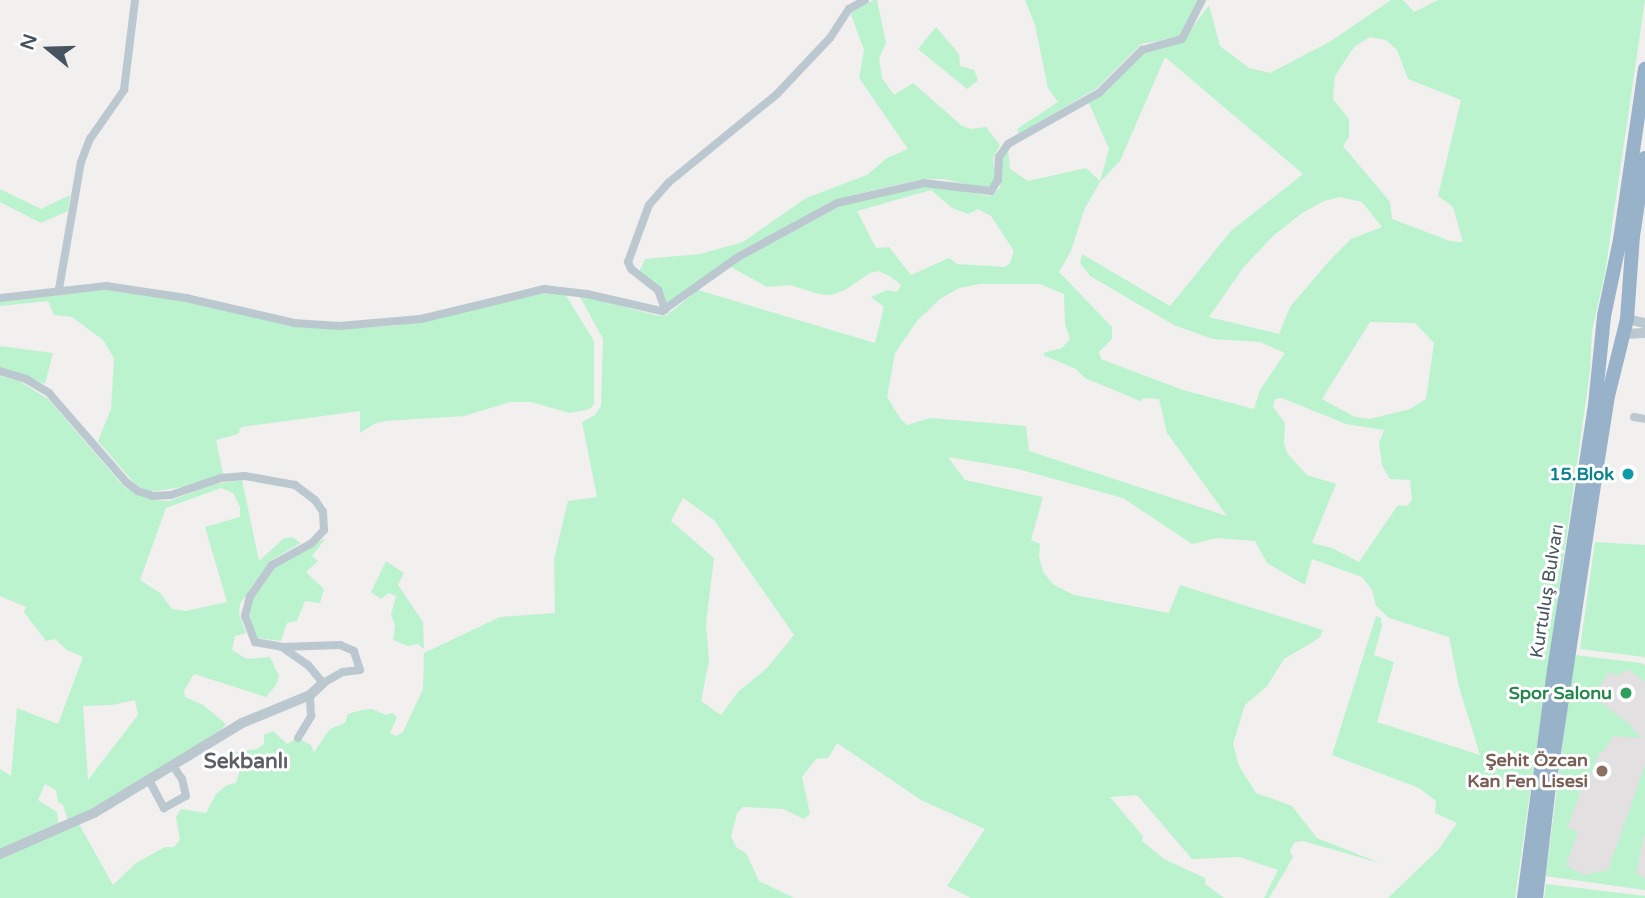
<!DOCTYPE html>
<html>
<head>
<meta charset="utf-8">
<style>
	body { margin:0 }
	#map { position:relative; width:1645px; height:898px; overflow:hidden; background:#f2efef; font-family:"Varela Round",sans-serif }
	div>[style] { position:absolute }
	.education>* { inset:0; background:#e3e0e1 }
	.green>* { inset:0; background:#baf3ce }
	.minor>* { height:8px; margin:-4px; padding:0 4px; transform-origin:4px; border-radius:4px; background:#bcc8d0 }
	.tertiary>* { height:10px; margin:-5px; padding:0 5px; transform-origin:5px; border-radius:5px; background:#bcc8d0 }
	.trunk>* { height:14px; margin:-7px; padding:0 7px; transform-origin:7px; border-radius:7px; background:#98b2ca }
	.dots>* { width:19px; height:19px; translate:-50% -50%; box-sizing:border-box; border:4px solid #fff; border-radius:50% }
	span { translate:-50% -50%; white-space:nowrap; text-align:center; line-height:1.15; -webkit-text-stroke:6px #fff; paint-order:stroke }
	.culture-label { font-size:18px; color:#0d838f; font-weight:700 }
	.right { translate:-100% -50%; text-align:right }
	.street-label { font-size:18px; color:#46545f }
	.leisure-label { font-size:18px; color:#27864d; font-weight:700 }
	.education-label { font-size:18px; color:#785e54; font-weight:700 }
	.quarter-label { font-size:21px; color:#5b6065; font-weight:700 }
	.north { position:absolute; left:14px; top:14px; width:70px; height:70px; -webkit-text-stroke:5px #fff; paint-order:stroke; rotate:289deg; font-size:19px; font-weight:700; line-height:28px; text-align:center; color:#46545f }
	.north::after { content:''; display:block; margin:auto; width:24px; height:32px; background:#46545f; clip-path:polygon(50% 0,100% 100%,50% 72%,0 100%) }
</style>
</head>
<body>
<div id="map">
	<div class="education">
		<div style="clip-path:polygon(1574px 655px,1645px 665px,1645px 890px,1546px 876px)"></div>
	</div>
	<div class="green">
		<div style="clip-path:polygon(874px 0,877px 0,886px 43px,879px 58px,882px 78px,894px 95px,913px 83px,962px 126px,971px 129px,986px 127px,1000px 145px,993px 158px,995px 177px,991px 186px,984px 188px,943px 179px,922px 179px,848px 196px,748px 247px,667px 306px,657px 285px,639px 272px,645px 259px,700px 254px,743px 242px,806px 198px,867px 175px,887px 158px,908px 149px,859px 78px,864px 50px,850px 12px)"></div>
		<div style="clip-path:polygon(1025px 0,1197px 0,1180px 37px,1141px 44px,1097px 88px,1019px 134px,1017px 129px,1058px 102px,1048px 88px,1035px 25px)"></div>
		<div style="clip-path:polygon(evenodd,1391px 0,1403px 0,1414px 12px,1438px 0,1645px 0,1605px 273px,1592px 331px,1590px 372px,1515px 898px,1388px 898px,1438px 850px,1457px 823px,1435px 813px,1436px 801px,1419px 788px,1332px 755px,1376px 616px,1381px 618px,1382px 626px,1374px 655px,1394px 662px,1377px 722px,1480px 755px,1459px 687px,1449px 637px,1389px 618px,1376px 606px,1372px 590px,1362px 577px,1312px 559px,1305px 585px,1267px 563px,1255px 541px,1217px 538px,1192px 544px,1123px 498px,1018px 469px,948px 457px,965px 480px,1043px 497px,1031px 540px,1040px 544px,1039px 556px,1043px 572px,1054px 585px,1074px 595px,1169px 613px,1180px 585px,1323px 630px,1320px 637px,1313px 642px,1284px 659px,1267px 686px,1245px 705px,1233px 744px,1239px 766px,1256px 793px,1292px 806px,1317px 838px,1380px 863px,1303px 841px,1295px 842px,1290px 850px,1293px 857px,1284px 873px,1269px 898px,1264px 898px,1278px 870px,1240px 857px,1192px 859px,1137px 795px,1110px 797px,1143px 836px,1142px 841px,1164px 859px,1205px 878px,1205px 884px,1224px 898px,971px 898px,947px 886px,985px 829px,921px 800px,837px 743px,828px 758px,816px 759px,802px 777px,810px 814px,804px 819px,783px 809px,743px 807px,737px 813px,731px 837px,737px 848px,746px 853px,759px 881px,794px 898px,0 898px,0 857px,79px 824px,113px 885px,136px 863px,165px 847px,174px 847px,180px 840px,176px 817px,181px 809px,206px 813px,216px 794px,227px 785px,236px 783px,239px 773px,232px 759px,235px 752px,257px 749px,264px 744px,264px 735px,273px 731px,287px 744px,298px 738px,311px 745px,314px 752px,330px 729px,345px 723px,348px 714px,362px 710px,372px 709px,386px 715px,392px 713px,397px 717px,390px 733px,396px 736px,403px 732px,423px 689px,424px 653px,500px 617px,555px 613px,554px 559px,568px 501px,597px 497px,582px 422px,595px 415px,601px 406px,603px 339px,579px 295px,659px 316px,667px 315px,698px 290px,875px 343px,884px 307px,871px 297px,887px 290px,897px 292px,901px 285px,888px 275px,878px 271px,870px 273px,845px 290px,831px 295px,819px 294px,790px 285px,767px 287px,729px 266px,842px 205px,930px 185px,989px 196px,1000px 188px,1002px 159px,1008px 149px,1010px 169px,1028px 181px,1086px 168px,1100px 181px,1109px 149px,1089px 103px,1108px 90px,1141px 54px,1182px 42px,1209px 5px,1220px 46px,1249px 68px,1270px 73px,1331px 41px,1391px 0,1370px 37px,1386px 40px,1397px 50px,1408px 79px,1461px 100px,1438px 196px,1453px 207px,1463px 242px,1450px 241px,1392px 219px,1390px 202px,1343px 146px,1349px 137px,1349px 119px,1333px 99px,1335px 76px,1354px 47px,1370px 37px,1391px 0,1165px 57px,1303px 174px,1231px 231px,1170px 306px,1082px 254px,1080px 263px,1090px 276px,1174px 325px,1213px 339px,1260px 342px,1285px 353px,1260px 390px,1254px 409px,1183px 390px,1101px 359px,1099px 352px,1112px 339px,1112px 327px,1059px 272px,1071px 251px,1084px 210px,1100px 182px,1120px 161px,1165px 57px,1391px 0,931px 190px,952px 208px,968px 214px,978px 209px,991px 216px,1014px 251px,1010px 263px,1005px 267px,957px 264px,949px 258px,911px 275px,889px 247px,876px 248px,857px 211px,931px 190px,1391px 0,1340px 197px,1362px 202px,1382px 227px,1351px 239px,1330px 260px,1290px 307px,1279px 334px,1209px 317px,1243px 268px,1273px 236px,1302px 213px,1324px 201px,1340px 197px,1391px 0,980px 284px,1040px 284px,1064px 294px,1065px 324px,1070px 339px,1062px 348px,1043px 353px,1045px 356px,1076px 369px,1085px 378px,1140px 401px,1144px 398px,1159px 399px,1167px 433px,1227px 516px,1029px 451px,1026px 426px,930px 418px,907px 425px,900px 418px,887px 397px,895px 353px,917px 321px,940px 299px,959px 288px,980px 284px,1391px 0,1370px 322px,1415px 323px,1434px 343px,1426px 399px,1410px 409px,1370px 419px,1355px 417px,1322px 399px,1370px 322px,1391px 0,1282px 398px,1346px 424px,1384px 430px,1379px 443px,1382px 465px,1390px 479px,1410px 480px,1412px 499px,1408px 506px,1398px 505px,1359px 562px,1332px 548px,1312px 543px,1336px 484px,1307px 475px,1287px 453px,1284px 443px,1285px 423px,1273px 407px,1275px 399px,1282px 398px,1391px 0,683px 498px,714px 520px,794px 635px,767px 668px,738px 692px,721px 715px,701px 701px,709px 661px,706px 624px,714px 558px,671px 521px,683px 498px)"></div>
		<div style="clip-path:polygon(936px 27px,959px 54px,960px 66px,974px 70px,978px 80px,967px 89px,918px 49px)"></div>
		<div style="clip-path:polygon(0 189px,41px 209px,70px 195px,68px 211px,41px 223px,0 202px)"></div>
		<div style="clip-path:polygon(105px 290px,189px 302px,301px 327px,339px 329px,393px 326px,437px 319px,531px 293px,565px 294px,594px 341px,594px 404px,590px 409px,570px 413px,531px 402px,510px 402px,464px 416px,385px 421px,374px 424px,360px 433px,360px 411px,241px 427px,238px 434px,216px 440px,223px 474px,183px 487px,150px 492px,135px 484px,98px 441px,111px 409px,114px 358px,103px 340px,72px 317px,54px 315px,48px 301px,0 306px,0 301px)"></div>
		<div style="clip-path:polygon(0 346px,53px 353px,45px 384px,0 368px)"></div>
		<div style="clip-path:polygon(evenodd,0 376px,19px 381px,48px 399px,125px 488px,152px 500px,169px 501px,215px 484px,242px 480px,259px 561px,283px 539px,292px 537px,301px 543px,270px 561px,240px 604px,239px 614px,246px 633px,235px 636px,232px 650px,247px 659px,270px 657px,279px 676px,276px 685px,266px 697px,194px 674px,184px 691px,185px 697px,203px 705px,226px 724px,221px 730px,144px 780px,68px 821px,63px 805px,58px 802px,56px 790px,45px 784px,38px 800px,57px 812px,59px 826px,0 851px,0 769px,11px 776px,17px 708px,58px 724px,83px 657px,67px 650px,55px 639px,46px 641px,24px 612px,26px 607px,0 596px,0 376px,221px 488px,233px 493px,240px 507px,240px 517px,205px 527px,227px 602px,186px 611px,172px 609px,160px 593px,140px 580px,166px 508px,221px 488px,0 376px,135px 700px,138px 715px,88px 780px,83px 706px,112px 705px,135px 700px)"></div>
		<div style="clip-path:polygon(326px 538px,312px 556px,318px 561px,306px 572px,324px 589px,320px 603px,305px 601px,297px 621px,287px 623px,281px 641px,258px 638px,247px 614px,250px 601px,278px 563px)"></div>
		<div style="clip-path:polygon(1595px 542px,1645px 545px,1645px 657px,1580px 649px)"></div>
		<div style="clip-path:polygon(386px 561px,404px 573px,398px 585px,423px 622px,424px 649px,418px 644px,408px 646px,393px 640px,395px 625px,391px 615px,396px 596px,389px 593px,381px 599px,371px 592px)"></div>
		<div style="clip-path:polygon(1574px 655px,1641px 663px,1645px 665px,1645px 682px,1628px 669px,1616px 676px,1610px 672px,1595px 692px,1596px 699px,1628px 723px,1641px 738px,1613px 736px,1603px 752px,1600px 751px,1591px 775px,1587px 774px,1567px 828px,1578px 832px,1566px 865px,1584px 875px,1608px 870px,1645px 765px,1645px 833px,1636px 873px,1645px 879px,1645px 890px,1546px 876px)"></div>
		<div style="clip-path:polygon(1546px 884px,1645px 896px,1645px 898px,1544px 898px)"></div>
	</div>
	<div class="minor">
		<div style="left:59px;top:289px;width:129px;rotate:-80.2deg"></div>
		<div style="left:81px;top:162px;width:25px;rotate:-69deg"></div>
		<div style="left:90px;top:139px;width:60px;rotate:-55.2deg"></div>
		<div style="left:124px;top:90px;width:91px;rotate:-83deg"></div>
		<div style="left:0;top:298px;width:107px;rotate:-6.5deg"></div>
		<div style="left:106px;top:286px;width:81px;rotate:8.5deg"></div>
		<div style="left:186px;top:298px;width:111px;rotate:13deg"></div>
		<div style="left:294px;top:323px;width:45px;rotate:3.8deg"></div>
		<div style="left:339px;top:326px;width:82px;rotate:-4.9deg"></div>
		<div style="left:421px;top:319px;width:127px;rotate:-13.7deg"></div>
		<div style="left:544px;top:289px;width:43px;rotate:6.6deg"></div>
		<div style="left:587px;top:294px;width:77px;rotate:12.8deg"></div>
		<div style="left:662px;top:311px;width:93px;rotate:-35.4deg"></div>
		<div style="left:738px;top:257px;width:113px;rotate:-28.6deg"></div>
		<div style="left:837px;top:203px;width:89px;rotate:-12.9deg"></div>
		<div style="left:924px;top:183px;width:67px;rotate:6.8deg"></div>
		<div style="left:991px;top:191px;width:13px;rotate:-58deg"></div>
		<div style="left:998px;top:180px;width:23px;rotate:-88deg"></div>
		<div style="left:999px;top:157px;width:16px;rotate:-55deg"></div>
		<div style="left:1008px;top:144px;width:104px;rotate:-29.3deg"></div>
		<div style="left:1099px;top:93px;width:61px;rotate:-45deg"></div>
		<div style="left:1142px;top:50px;width:41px;rotate:-15.4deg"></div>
		<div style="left:1182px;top:39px;width:44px;rotate:-62.9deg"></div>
		<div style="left:665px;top:310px;width:21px;rotate:-109deg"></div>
		<div style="left:658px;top:290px;width:34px;rotate:-142deg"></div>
		<div style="left:631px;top:269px;width:8px;rotate:-113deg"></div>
		<div style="left:628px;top:262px;width:61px;rotate:-69.8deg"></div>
		<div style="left:649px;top:205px;width:29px;rotate:-49deg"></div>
		<div style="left:668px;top:183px;width:141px;rotate:-39.2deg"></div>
		<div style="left:777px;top:94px;width:77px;rotate:-46.6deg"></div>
		<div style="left:830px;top:38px;width:35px;rotate:-57deg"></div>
		<div style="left:849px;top:9px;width:18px;rotate:-29deg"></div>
		<div style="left:0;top:371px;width:27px;rotate:17deg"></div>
		<div style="left:26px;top:379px;width:27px;rotate:31deg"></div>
		<div style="left:49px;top:393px;width:119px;rotate:49.1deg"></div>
		<div style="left:127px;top:483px;width:14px;rotate:36deg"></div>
		<div style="left:138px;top:491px;width:16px;rotate:18deg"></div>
		<div style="left:153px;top:496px;width:18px;rotate:-3deg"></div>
		<div style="left:171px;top:495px;width:53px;rotate:-18.8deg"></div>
		<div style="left:221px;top:478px;width:24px;rotate:-5deg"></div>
		<div style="left:245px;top:476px;width:51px;rotate:10.2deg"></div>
		<div style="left:295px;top:485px;width:25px;rotate:37deg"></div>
		<div style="left:315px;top:500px;width:14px;rotate:56deg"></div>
		<div style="left:323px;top:512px;width:18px;rotate:87deg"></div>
		<div style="left:324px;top:530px;width:18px;rotate:133deg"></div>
		<div style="left:312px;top:543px;width:46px;rotate:151.2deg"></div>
		<div style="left:272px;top:565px;width:38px;rotate:125deg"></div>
		<div style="left:250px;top:596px;width:21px;rotate:104deg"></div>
		<div style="left:245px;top:616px;width:28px;rotate:69deg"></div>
		<div style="left:255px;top:642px;width:27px;rotate:10deg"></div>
		<div style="left:282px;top:647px;width:32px;rotate:35deg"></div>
		<div style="left:308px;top:665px;width:23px;rotate:50deg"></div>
		<div style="left:323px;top:683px;width:23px;rotate:-29deg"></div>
		<div style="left:343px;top:672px;width:17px;rotate:-7deg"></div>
		<div style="left:360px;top:670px;width:20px;rotate:-108deg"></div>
		<div style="left:354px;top:651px;width:15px;rotate:-157deg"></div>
		<div style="left:340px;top:645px;width:58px;rotate:178deg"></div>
		<div style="left:1634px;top:417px;width:11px;rotate:10deg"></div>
		<div style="left:298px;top:738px;width:26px;rotate:-59deg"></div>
		<div style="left:311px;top:716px;width:21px;rotate:-93deg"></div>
		<div style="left:149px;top:780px;width:32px;rotate:62deg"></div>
		<div style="left:164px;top:808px;width:25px;rotate:-29deg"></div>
		<div style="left:186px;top:796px;width:17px;rotate:-103deg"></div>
		<div style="left:182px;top:779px;width:16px;rotate:-125deg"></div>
	</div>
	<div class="tertiary">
		<div style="left:1627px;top:319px;width:18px;rotate:13deg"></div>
		<div style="left:1624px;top:334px;width:21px;rotate:-3deg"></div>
		<div style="left:0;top:854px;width:103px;rotate:-23.6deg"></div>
		<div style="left:94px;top:813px;width:173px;rotate:-31.3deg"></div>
		<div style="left:242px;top:723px;width:74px;rotate:-22.4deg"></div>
		<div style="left:310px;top:695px;width:18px;rotate:-43deg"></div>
	</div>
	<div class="trunk">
		<div style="left:1524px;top:898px;width:230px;rotate:-82.5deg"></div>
		<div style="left:1554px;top:670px;width:268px;rotate:-81.2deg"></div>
		<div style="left:1595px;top:405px;width:89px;rotate:-84.2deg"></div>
		<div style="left:1604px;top:316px;width:78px;rotate:-78.1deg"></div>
		<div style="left:1620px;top:240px;width:173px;rotate:-81.7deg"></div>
		<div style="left:1536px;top:898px;width:113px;rotate:-83.4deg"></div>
		<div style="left:1549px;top:786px;width:311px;rotate:-81.5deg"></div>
		<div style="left:1595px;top:478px;width:83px;rotate:-81deg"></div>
		<div style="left:1608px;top:396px;width:79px;rotate:-76.1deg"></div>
		<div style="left:1627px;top:319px;width:83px;rotate:-85.9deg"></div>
		<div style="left:1633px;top:236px;width:79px;rotate:-81.3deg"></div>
	</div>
	<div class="dots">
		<div style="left:1628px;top:474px;background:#0f9aa8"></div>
		<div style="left:1626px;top:693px;background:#2e9e5b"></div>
		<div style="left:1602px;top:771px;background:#8d6e63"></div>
	</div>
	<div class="culture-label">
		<span class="right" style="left:1614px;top:474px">15.Blok</span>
	</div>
	<div class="street-label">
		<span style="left:1547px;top:591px;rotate:-81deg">Kurtuluş Bulvarı</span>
	</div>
	<div class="leisure-label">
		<span class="right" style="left:1612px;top:693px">Spor Salonu</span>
	</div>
	<div class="education-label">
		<span class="right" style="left:1588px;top:771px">Şehit Özcan<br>Kan Fen Lisesi</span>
	</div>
	<div class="quarter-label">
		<span style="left:246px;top:762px">Sekbanlı</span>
	</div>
	<div class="north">N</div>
</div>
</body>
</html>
